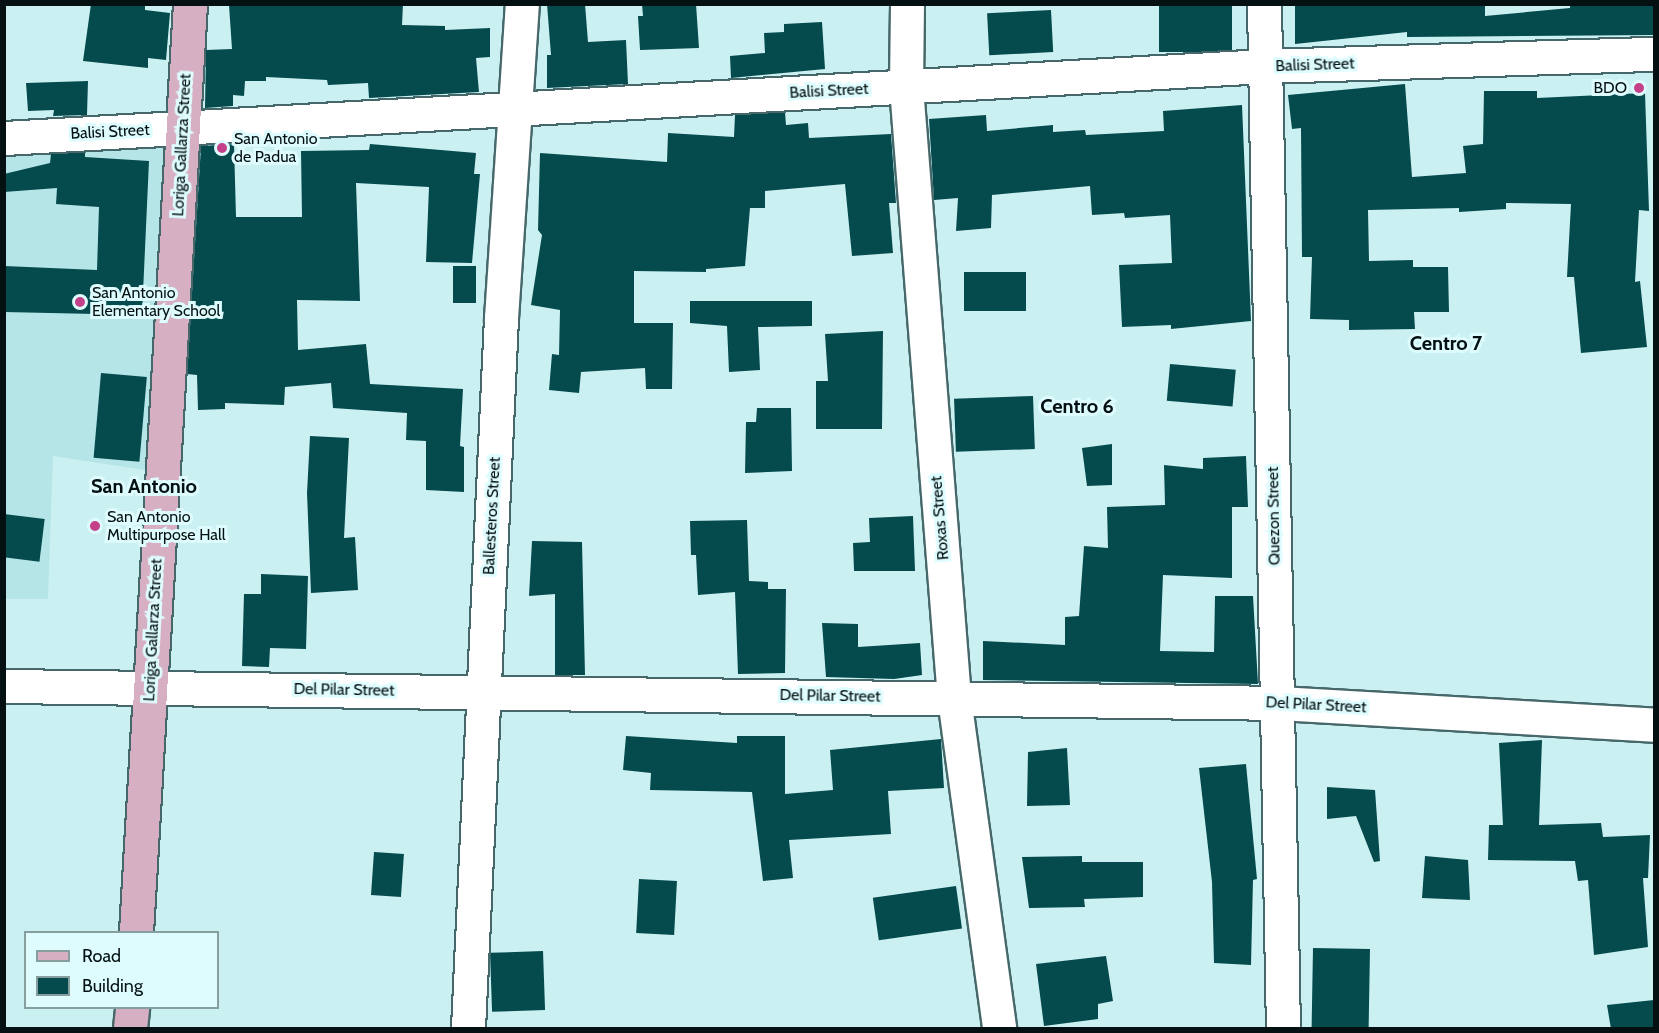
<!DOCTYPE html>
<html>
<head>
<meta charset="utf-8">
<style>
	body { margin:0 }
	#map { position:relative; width:1659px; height:1033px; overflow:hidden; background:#cbf0f2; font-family:Cabin,sans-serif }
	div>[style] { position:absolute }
	.built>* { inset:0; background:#b6e5e8 }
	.building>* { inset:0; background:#054a4d; transform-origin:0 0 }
	.roads { filter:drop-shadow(2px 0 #47686a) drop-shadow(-2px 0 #47686a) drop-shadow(0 2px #47686a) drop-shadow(0 -2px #47686a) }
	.minor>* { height:33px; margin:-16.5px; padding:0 16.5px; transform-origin:16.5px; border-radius:16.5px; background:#fff }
	.major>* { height:33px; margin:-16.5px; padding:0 16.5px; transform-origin:16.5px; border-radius:16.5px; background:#d7afc2 }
	.dots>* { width:16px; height:16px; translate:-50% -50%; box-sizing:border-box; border:3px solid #defcfe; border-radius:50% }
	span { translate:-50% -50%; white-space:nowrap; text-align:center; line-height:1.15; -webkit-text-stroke:6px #defcfe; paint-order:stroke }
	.street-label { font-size:16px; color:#041011 }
	.poi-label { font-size:16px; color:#041011 }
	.right { translate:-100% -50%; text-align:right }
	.left { translate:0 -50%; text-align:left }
	.quarter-label { font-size:20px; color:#041011; font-weight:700 }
	.frame { position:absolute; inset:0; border:6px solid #041011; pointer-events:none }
	.legend { position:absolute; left:24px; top:931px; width:195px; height:78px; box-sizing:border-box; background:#defcfe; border:2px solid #879e9f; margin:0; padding:8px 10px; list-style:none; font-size:18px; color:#041011 }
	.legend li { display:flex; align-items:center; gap:12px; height:30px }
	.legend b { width:30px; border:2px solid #879e9f }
</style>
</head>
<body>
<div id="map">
	<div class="built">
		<div style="clip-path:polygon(165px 148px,145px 470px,53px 456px,48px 599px,5px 599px,4px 149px)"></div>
	</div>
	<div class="building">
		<div style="clip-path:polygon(91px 4px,145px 4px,145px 10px,170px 13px,166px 60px,148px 58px,148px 68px,83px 61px)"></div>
		<div style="clip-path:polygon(403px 4px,402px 25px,445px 26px,445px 30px,490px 28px,490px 57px,476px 58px,479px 92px,369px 98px,368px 83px,328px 85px,327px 80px,266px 77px,266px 81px,245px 81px,244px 96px,233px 95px,233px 106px,205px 108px,206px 50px,232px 49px,229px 5px)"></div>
		<div style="clip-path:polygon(547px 4px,585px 4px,588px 42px,626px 40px,628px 84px,547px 88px,547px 55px,551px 55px)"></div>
		<div style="clip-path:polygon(642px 4px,696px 4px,699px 48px,640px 50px,638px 16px,643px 16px)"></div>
		<div style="left:1159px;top:4px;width:73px;height:48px"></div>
		<div style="clip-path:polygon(1295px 4px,1485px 6px,1485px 16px,1570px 8px,1570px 4px,1654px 4px,1654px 35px,1407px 37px,1407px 32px,1295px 44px)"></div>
		<div style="left:1051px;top:10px;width:42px;height:64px;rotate:87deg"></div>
		<div style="clip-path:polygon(822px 22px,825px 69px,731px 78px,730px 56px,765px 53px,764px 33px,784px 32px,784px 24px)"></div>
		<div style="clip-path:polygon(88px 81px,87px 115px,53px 116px,54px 110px,28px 111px,26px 83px)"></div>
		<div style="clip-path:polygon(1405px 84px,1412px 177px,1466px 173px,1463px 146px,1483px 144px,1484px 91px,1537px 91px,1537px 98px,1645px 93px,1649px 211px,1639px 210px,1635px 282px,1640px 281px,1647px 347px,1581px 353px,1574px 277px,1567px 277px,1571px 204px,1506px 203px,1506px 209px,1459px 212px,1459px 208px,1368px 210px,1369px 261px,1413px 260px,1413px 267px,1448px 267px,1449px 312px,1414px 312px,1415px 329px,1349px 330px,1349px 320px,1310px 319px,1312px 257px,1302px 257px,1301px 128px,1292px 129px,1288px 95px)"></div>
		<div style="clip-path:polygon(1242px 105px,1251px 321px,1171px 329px,1171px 325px,1122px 327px,1119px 265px,1172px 263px,1170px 215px,1125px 218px,1124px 213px,1092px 215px,1090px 186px,992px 195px,991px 228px,956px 231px,958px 198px,934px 200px,929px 119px,986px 115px,987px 131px,1053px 125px,1053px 132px,1085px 130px,1086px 135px,1164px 131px,1163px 111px)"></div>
		<div style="clip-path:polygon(785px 112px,786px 125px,808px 123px,809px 138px,891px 134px,896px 203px,889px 203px,893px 253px,852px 256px,845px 184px,765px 191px,765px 208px,750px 208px,745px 266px,706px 269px,706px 272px,634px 271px,634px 323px,673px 323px,672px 389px,646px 389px,645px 368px,581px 372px,579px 393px,549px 390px,552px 354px,559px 355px,560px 310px,531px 305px,542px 235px,538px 230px,540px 153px,667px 162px,668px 133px,734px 137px,735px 115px)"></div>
		<div style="clip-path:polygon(234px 144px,236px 217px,302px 217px,301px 151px,369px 150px,370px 144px,476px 153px,474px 174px,480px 174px,472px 263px,426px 262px,429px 187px,356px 183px,360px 301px,297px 300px,298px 350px,366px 344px,370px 384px,463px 389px,460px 446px,464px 447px,464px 492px,426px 490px,426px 441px,406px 440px,407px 413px,333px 408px,331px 383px,285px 387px,284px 405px,225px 403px,225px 409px,198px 410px,197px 375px,187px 374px,201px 146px)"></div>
		<div style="clip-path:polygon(85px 152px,85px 157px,149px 161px,142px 315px,4px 312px,4px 266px,97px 270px,99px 207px,56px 204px,57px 188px,4px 192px,4px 174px,50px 163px,51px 154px)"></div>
		<div style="left:453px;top:266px;width:23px;height:37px"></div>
		<div style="left:964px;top:272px;width:62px;height:39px"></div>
		<div style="clip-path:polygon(690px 301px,812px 301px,812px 326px,758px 327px,760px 370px,729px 372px,727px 326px,690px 323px)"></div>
		<div style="clip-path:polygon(883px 331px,882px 429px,816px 429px,816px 381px,828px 381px,825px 334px)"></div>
		<div style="left:1170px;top:364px;width:66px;height:37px;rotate:5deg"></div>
		<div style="left:101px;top:373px;width:46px;height:85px;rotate:5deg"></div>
		<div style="left:1033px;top:396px;width:53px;height:79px;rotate:88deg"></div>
		<div style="clip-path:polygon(757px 408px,791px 408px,792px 471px,745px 473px,746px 422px,756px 422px)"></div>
		<div style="clip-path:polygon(310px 436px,349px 438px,344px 538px,355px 537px,358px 590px,311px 593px,307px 493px)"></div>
		<div style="clip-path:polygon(1112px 444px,1112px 485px,1087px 486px,1082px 448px)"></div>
		<div style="clip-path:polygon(1246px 456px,1248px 507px,1232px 507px,1232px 578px,1163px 575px,1160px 651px,1214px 652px,1215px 596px,1253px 596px,1258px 684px,983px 680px,983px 641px,1065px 645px,1065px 617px,1079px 616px,1084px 546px,1108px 548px,1107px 507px,1165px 505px,1164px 465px,1203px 469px,1203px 458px)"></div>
		<div style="left:4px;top:514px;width:41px;height:43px;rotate:7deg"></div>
		<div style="clip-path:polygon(913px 516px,915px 571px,854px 571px,853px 543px,870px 542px,869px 518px)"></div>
		<div style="clip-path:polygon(747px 520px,749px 581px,768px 582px,768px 589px,786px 589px,785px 673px,738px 674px,735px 592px,698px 595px,696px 555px,691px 555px,690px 521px)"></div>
		<div style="clip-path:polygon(532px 541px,582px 542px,585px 675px,555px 675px,555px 594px,529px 596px)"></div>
		<div style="clip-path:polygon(261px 574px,308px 576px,306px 649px,270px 648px,269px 667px,242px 666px,244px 594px,261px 594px)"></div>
		<div style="clip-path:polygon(822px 623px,858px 624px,858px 647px,920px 643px,922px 675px,894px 679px,826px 677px)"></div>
		<div style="clip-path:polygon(626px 736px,737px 743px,737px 736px,785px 736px,785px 794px,833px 790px,830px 750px,941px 739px,944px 788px,888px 791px,891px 834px,789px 840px,793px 878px,763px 881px,752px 792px,650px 790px,651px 773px,623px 770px)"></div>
		<div style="clip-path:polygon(1542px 740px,1539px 825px,1601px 823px,1603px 837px,1650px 835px,1648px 878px,1643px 878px,1648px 947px,1594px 955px,1588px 880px,1578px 881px,1575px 861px,1488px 860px,1489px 825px,1503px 825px,1499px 743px)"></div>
		<div style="clip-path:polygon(1067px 748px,1070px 805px,1027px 806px,1028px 752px)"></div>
		<div style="clip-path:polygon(1246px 764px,1257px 879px,1253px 880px,1251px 965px,1214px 963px,1212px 882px,1199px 768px)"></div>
		<div style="clip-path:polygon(1327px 787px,1375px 790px,1380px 861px,1374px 862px,1356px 816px,1327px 819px)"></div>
		<div style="left:374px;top:852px;width:30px;height:43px;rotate:4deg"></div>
		<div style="clip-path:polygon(1082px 856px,1082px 862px,1143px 862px,1143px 897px,1084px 899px,1085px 907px,1029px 908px,1022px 857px)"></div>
		<div style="clip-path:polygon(1425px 856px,1468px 860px,1470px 900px,1422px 898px)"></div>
		<div style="left:639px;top:879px;width:38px;height:54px;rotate:3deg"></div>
		<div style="left:956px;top:886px;width:43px;height:84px;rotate:82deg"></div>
		<div style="left:1313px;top:948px;width:57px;height:81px;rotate:1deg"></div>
		<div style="left:543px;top:951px;width:59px;height:53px;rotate:88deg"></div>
		<div style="clip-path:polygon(1106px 956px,1113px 1001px,1098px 1004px,1098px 1019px,1044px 1026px,1036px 964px)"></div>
		<div style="clip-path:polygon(1654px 1000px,1654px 1029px,1611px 1029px,1607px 1005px)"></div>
	</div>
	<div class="roads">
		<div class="minor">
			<div style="left:907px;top:4px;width:83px;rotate:90.7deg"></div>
			<div style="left:906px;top:87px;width:613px;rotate:85.51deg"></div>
			<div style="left:954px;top:698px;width:333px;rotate:82.2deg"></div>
			<div style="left:1264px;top:4px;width:1024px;rotate:88.94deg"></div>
			<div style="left:4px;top:138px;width:1264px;rotate:-3.27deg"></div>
			<div style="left:1266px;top:66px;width:388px;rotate:-1.8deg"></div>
			<div style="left:4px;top:686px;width:1274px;rotate:0.76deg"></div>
			<div style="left:1278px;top:703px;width:377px;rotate:3.3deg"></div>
			<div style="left:468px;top:1028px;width:711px;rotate:-87.34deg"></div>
			<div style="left:501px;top:318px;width:315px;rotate:-86.2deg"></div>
		</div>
		<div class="major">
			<div style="left:136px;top:932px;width:930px;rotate:-86.67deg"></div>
			<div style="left:130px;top:1028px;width:20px;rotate:-84deg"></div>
		</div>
	</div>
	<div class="dots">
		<div style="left:1639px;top:88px;background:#c44189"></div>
		<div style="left:222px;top:148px;background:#c44189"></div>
		<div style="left:80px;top:302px;background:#c44189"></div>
		<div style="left:95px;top:526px;background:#c44189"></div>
	</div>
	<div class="street-label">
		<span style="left:1315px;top:65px;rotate:-2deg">Balisi Street</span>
		<span style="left:829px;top:91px;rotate:-3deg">Balisi Street</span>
		<span style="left:110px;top:132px;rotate:-3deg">Balisi Street</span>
		<span style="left:182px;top:145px;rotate:-87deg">Loriga Gallarza Street</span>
		<span style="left:492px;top:516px;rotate:-87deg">Ballesteros Street</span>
		<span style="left:1274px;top:516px;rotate:-91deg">Quezon Street</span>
		<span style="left:940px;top:518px;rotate:-95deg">Roxas Street</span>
		<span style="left:153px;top:630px;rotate:-87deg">Loriga Gallarza Street</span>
		<span style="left:344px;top:690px;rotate:1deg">Del Pilar Street</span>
		<span style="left:830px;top:696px;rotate:1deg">Del Pilar Street</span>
		<span style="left:1316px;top:705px;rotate:3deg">Del Pilar Street</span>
	</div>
	<div class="poi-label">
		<span class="right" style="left:1627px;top:88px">BDO</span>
		<span class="left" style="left:234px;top:148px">San Antonio<br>de Padua</span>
		<span class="left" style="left:92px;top:302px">San Antonio<br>Elementary School</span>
		<span class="left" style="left:107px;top:526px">San Antonio<br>Multipurpose Hall</span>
	</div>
	<div class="quarter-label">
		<span style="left:1446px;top:343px">Centro 7</span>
		<span style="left:1077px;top:406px">Centro 6</span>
		<span style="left:144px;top:486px">San Antonio</span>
	</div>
	<div class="frame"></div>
	<ul class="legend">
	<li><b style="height:8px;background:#d7afc2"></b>Road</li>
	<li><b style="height:16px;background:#054a4d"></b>Building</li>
	</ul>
</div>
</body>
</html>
